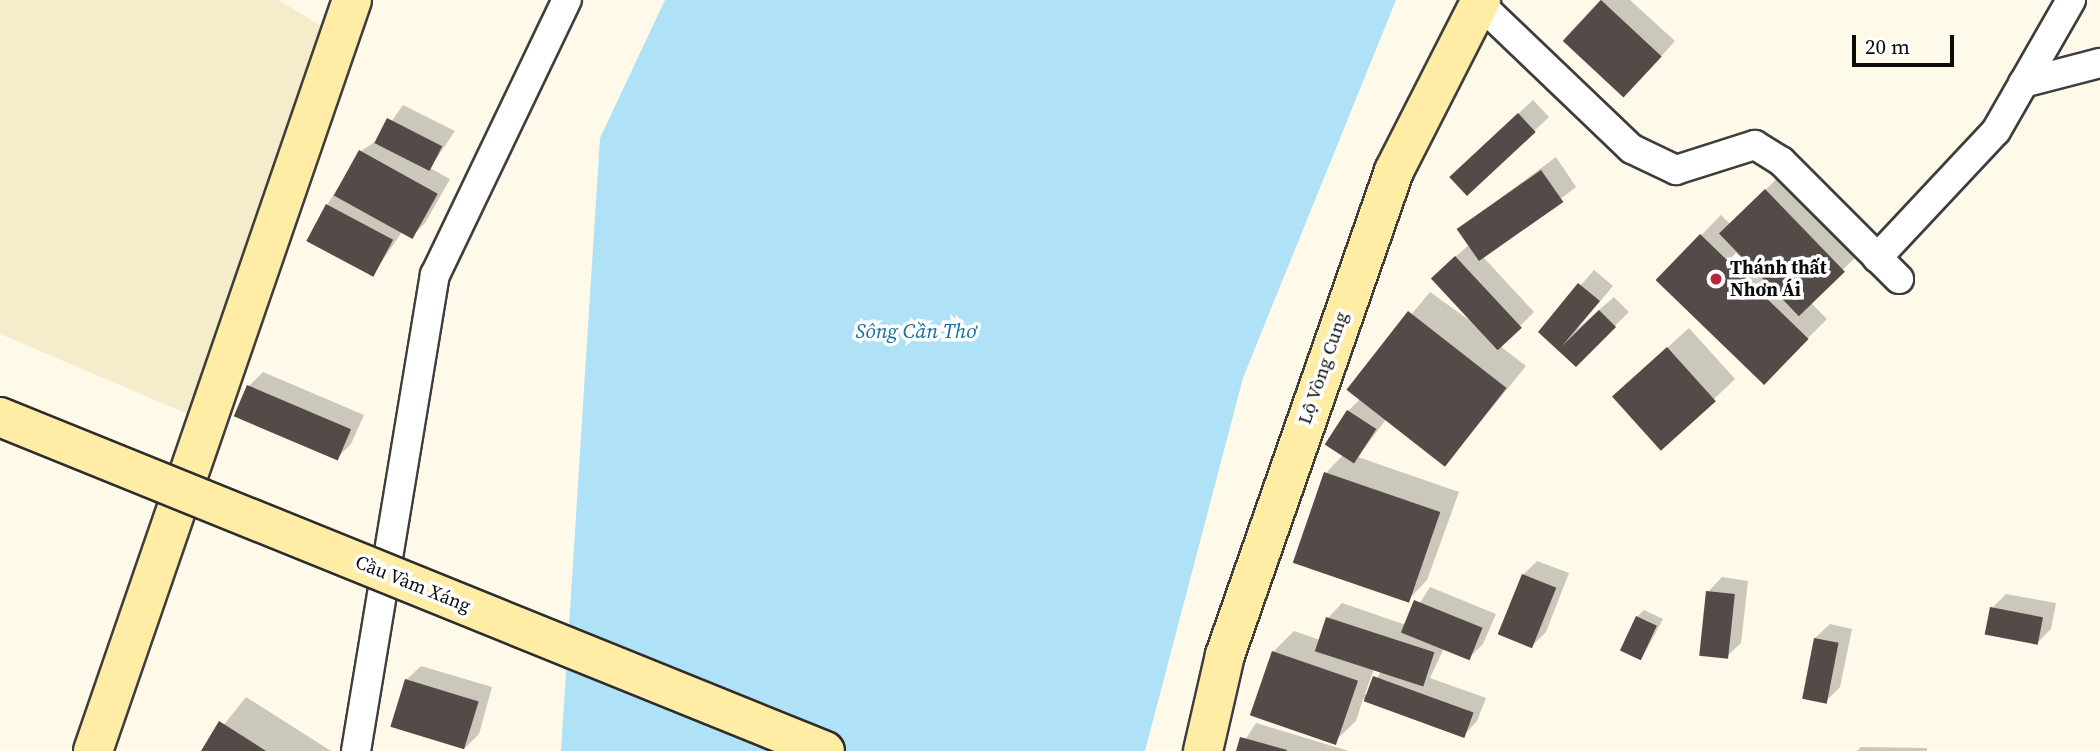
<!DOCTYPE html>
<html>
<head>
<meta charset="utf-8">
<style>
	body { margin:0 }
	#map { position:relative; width:2100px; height:751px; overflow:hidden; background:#fff9ea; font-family:"Source Serif 4",serif }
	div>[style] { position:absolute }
	.farmland>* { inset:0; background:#f4eccb }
	.water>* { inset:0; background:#afe2f6 }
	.shadow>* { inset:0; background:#0003 }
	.building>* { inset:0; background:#544b48; transform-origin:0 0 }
	.roads { filter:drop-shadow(2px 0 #3e3e3e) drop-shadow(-2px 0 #3e3e3e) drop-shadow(0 2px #3e3e3e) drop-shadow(0 -2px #3e3e3e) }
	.street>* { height:28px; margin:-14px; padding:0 14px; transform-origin:14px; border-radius:14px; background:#fff }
	.secondary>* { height:38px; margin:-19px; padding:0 19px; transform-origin:19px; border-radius:19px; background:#ffeca5 }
	.bridges { filter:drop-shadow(2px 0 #2d2d2d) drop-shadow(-2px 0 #2d2d2d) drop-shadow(0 2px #2d2d2d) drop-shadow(0 -2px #2d2d2d) }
	.secondary-bridge>* { height:38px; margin:-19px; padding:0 19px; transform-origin:19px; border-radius:19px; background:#ffeca5 }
	.dots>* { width:19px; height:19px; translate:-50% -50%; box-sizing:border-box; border:4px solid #fff; border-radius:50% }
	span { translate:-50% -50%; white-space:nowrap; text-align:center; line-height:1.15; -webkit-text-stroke:7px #fff; paint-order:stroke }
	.poi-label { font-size:19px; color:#0b0b0b; font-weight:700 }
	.left { translate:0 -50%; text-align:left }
	.street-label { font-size:19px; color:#0b0b0b }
	.water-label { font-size:21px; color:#166f9b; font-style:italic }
	.scale { position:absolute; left:1852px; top:35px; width:102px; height:32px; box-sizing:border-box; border:4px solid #0b0b0b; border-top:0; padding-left:9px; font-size:21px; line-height:24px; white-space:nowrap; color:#0b0b0b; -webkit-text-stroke:5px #fff; paint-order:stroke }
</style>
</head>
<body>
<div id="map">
	<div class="farmland">
		<div style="clip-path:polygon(0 0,278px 0,325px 28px,197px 418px,0 334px)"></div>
	</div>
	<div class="water">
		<div style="clip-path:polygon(665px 0,1396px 0,1243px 378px,1145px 751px,561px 751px,600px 138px)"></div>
	</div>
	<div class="shadow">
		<div style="clip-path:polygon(1600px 0,1630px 0,1675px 41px,1639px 81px,1564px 39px)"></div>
		<div style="clip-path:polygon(1533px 100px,1549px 117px,1467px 194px,1466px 162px)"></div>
		<div style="clip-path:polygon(403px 105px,455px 131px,430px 168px,450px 179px,425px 223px,411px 237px,402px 232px,371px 277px,327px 205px,361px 151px,379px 139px)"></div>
		<div style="clip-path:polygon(1556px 157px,1576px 187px,1483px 257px,1534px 312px,1500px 346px,1526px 366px,1446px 464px,1387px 418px,1358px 457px,1459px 492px,1427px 580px,1407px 601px,1326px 473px,1344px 454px,1348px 411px,1361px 398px,1350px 389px,1430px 292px,1476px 325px,1447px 264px,1470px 244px,1459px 229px)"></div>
		<div style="clip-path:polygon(1786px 170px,1863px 250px,1810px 302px,1827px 319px,1763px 383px,1657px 280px,1721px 215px,1730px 224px)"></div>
		<div style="clip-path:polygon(1594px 270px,1613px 286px,1576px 330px,1614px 297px,1629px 312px,1576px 364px,1540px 332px)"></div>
		<div style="clip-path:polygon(1689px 328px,1735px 379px,1662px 448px,1635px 377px)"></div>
		<div style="clip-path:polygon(263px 372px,364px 415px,351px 444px,337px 458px,249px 386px)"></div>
		<div style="clip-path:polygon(1537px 561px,1569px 573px,1546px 632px,1532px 646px,1523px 575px)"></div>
		<div style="clip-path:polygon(1722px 577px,1748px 581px,1741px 643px,1726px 657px,1708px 592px)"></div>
		<div style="clip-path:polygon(evenodd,1430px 587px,1496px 614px,1483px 644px,1469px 658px,1444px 648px,1430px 678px,1486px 698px,1477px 721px,1463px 736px,1363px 699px,1356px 721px,1335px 741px,1273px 652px,1294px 631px,1320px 640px,1328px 618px,1342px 603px,1406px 625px,1430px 587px,1374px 669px,1381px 671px,1368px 695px,1365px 694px,1374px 669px)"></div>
		<div style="clip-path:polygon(2006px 594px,2056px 603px,2051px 629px,2037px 643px,1992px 608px)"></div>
		<div style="clip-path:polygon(1644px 610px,1663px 619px,1642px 658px,1637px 617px)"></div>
		<div style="clip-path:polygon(1830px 624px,1852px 629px,1840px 687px,1825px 702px,1815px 638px)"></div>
		<div style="clip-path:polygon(421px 666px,492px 687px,479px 734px,464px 749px,406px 680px)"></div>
		<div style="clip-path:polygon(246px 697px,331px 751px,203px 751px)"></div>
		<div style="clip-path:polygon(1256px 723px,1349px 751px,1238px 751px)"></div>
		<div style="clip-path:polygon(1861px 747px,1927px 748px,1927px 751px,1857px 751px)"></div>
	</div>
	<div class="building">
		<div style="left:1601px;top:0;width:83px;height:56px;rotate:43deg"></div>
		<div style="left:1518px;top:113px;width:26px;height:94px;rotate:47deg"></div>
		<div style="left:387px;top:118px;width:62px;height:28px;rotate:27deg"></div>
		<div style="left:359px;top:150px;width:90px;height:52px;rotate:29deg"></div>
		<div style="left:1541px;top:170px;width:39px;height:103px;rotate:55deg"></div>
		<div style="left:1765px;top:189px;width:115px;height:64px;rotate:46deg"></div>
		<div style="left:326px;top:204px;width:76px;height:42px;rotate:28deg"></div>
		<div style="left:1700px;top:234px;width:151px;height:64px;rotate:44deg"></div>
		<div style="left:1455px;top:256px;width:98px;height:33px;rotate:47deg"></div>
		<div style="clip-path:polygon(1578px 283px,1600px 301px,1562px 346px,1599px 310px,1616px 327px,1576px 367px,1538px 332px)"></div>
		<div style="left:1408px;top:311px;width:125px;height:100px;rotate:38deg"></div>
		<div style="left:1667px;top:347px;width:73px;height:74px;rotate:48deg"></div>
		<div style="left:247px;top:385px;width:113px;height:34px;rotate:23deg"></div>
		<div style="left:1347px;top:410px;width:35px;height:41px;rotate:33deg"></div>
		<div style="left:1324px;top:472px;width:123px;height:96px;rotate:19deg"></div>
		<div style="left:1522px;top:574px;width:37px;height:65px;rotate:22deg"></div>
		<div style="left:1706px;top:591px;width:29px;height:65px;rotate:6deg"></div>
		<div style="left:1414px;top:600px;width:74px;height:35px;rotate:22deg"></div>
		<div style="left:1990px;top:607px;width:54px;height:28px;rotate:11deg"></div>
		<div style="left:1636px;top:616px;width:23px;height:38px;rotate:25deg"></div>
		<div style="left:1326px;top:617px;width:114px;height:36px;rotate:18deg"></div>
		<div style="left:1814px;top:638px;width:25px;height:62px;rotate:11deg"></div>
		<div style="left:1272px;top:651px;width:91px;height:68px;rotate:19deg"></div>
		<div style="left:1373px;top:676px;width:107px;height:27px;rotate:20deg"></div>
		<div style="left:405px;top:679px;width:77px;height:50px;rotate:17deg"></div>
		<div style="clip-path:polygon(219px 721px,266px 751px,201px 751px)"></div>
		<div style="clip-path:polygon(1240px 737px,1287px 750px,1287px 751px,1236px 751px)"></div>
	</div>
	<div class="roads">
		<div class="street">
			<div style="left:1479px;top:3px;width:211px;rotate:43.7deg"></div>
			<div style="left:1632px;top:149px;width:49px;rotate:25.5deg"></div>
			<div style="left:1676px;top:170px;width:83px;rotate:-17.6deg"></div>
			<div style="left:1755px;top:145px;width:31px;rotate:32deg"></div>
			<div style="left:1781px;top:161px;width:167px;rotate:45deg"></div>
			<div style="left:2023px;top:83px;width:80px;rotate:-14.6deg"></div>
			<div style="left:1877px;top:258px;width:174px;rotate:-46.9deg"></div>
			<div style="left:1996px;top:131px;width:151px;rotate:-60.2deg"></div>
			<div style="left:356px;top:751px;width:483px;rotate:-80.6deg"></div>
			<div style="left:435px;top:275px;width:305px;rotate:-64.4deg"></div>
		</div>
		<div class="secondary">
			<div style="left:93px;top:751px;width:794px;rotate:-70.97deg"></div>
			<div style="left:1203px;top:751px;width:98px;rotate:-77.1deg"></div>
			<div style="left:1225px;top:655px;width:513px;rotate:-70.75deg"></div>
			<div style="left:1394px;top:171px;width:192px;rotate:-63deg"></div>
		</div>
	</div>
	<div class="bridges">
		<div class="secondary-bridge">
			<div style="left:0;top:417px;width:890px;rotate:22.04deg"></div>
		</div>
	</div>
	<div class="dots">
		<div style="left:1716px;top:279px;background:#ba253b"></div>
	</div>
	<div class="poi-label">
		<span class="left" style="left:1730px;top:279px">Thánh thất<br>Nhơn Ái</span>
	</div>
	<div class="street-label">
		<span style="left:1323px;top:368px;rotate:-71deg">Lộ Vòng Cung</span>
		<span style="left:413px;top:584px;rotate:22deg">Cầu Vàm Xáng</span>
	</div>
	<div class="water-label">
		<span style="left:916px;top:331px">Sông Cần Thơ</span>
	</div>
	<div class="scale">20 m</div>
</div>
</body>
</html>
